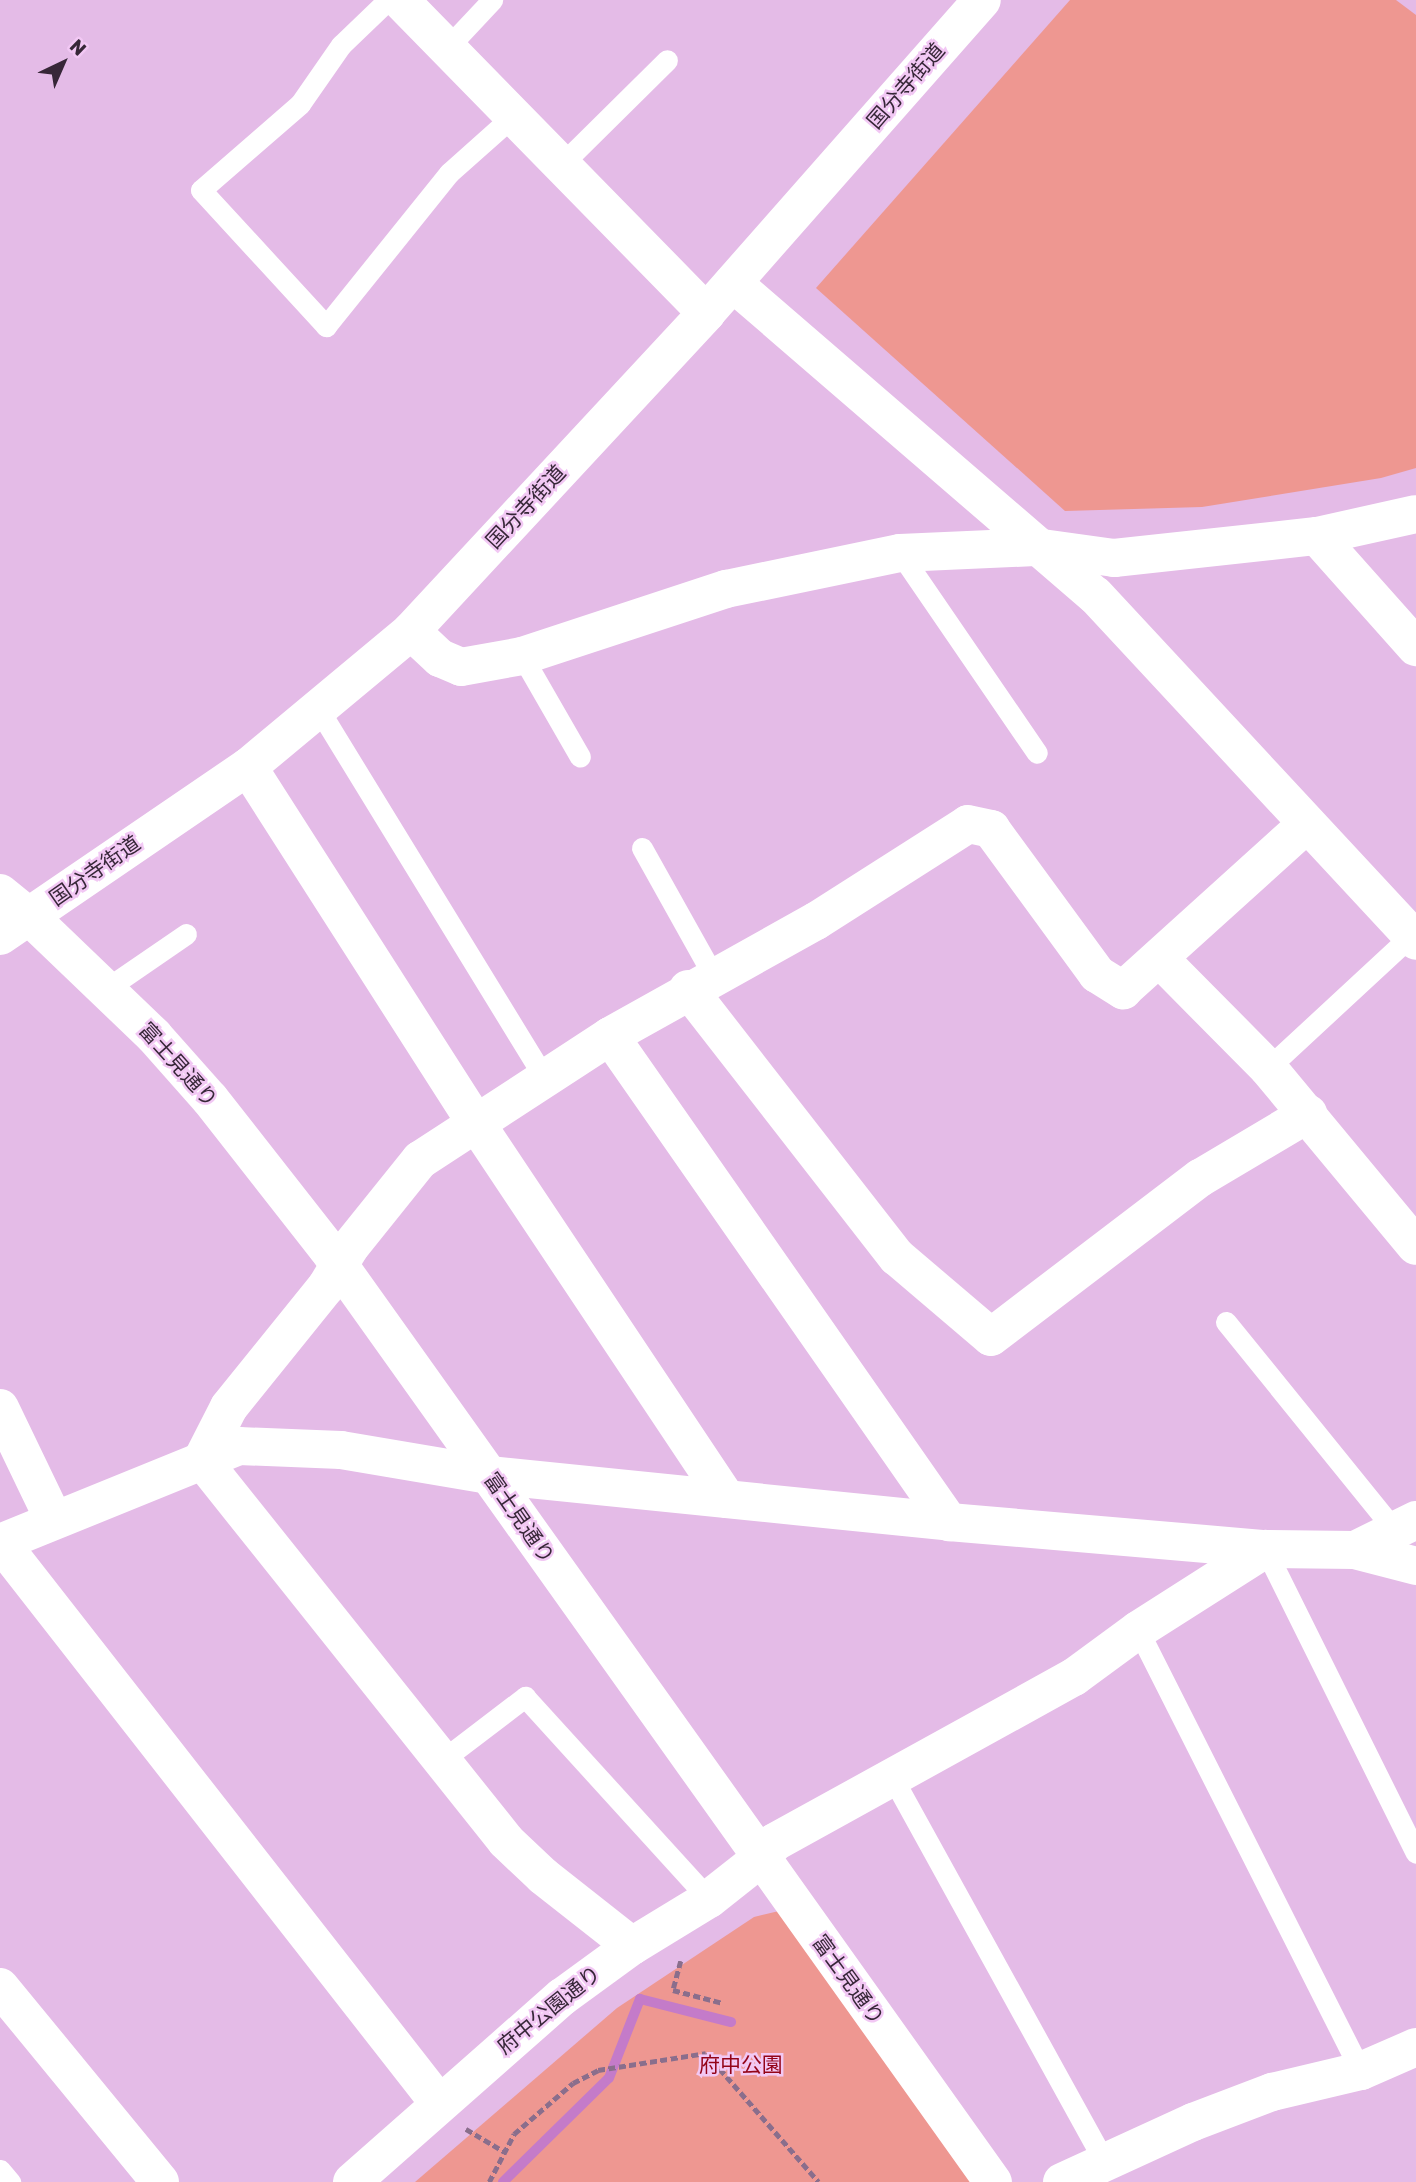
<!DOCTYPE html>
<html>
<head>
<meta charset="utf-8">
<style>
	body { margin:0 }
	#map { position:relative; width:1416px; height:2182px; overflow:hidden; background:#e4bbe7; font-family:Rubik,"Noto Sans JP",sans-serif }
	div>[style] { position:absolute }
	.green>* { inset:0; background:#ee9791 }
	.stream>* { height:10px; margin:-5px; padding:0 5px; transform-origin:5px; border-radius:5px; background:#c47bc9 }
	.path>* { height:4.5px; margin-top:-2.25px; transform-origin:0; background:repeating-linear-gradient(90deg,#8a6e8c 0 7px,transparent 0 10.5px) }
	.service>* { height:21px; margin:-10.5px; padding:0 10.5px; transform-origin:10.5px; border-radius:10.5px; background:#fff }
	.minor>* { height:38px; margin:-19px; padding:0 19px; transform-origin:19px; border-radius:19px; background:#fff }
	.tertiary>* { height:38px; margin:-19px; padding:0 19px; transform-origin:19px; border-radius:19px; background:#fff }
	.secondary>* { height:38px; margin:-19px; padding:0 19px; transform-origin:19px; border-radius:19px; background:#fff }
	span { translate:-50% -50%; white-space:nowrap; text-align:center; line-height:1.15; -webkit-text-stroke:5px #f2c8f4; paint-order:stroke }
	.street-label { font-size:21px; color:#372738 }
	.park-label { font-size:21px; color:#930418 }
	.north { position:absolute; left:28px; top:28px; width:70px; height:70px; -webkit-text-stroke:5px #f2c8f4; paint-order:stroke; rotate:44deg; font-size:19px; font-weight:700; line-height:28px; text-align:center; color:#372738 }
	.north::after { content:''; display:block; margin:auto; width:24px; height:32px; background:#372738; clip-path:polygon(50% 0,100% 100%,50% 72%,0 100%) }
</style>
</head>
<body>
<div id="map">
	<div class="green">
		<div style="clip-path:polygon(1070px 0,1396px 0,1416px 15px,1416px 468px,1381px 478px,1202px 507px,1065px 511px,816px 288px)"></div>
		<div style="clip-path:polygon(779px 1911px,974px 2182px,415px 2182px,617px 2008px,754px 1917px)"></div>
	</div>
	<div class="stream">
		<div style="left:503px;top:2182px;width:148px;rotate:-44.5deg"></div>
		<div style="left:609px;top:2078px;width:85px;rotate:-68.6deg"></div>
		<div style="left:640px;top:1999px;width:94px;rotate:14.2deg"></div>
	</div>
	<div class="path">
		<div style="left:681px;top:1961px;width:30px;rotate:105deg"></div>
		<div style="left:673px;top:1990px;width:52px;rotate:14.6deg"></div>
		<div style="left:466px;top:2129px;width:45px;rotate:30.5deg"></div>
		<div style="left:489px;top:2182px;width:54px;rotate:-62.5deg"></div>
		<div style="left:514px;top:2134px;width:78px;rotate:-40.8deg"></div>
		<div style="left:573px;top:2083px;width:28px;rotate:-27deg"></div>
		<div style="left:598px;top:2070px;width:109px;rotate:-8.9deg"></div>
		<div style="left:706px;top:2053px;width:171px;rotate:48.8deg"></div>
	</div>
	<div class="service">
		<div style="left:388px;top:0;width:65px;rotate:136.2deg"></div>
		<div style="left:341px;top:45px;width:72px;rotate:124.8deg"></div>
		<div style="left:300px;top:104px;width:131px;rotate:139deg"></div>
		<div style="left:201px;top:190px;width:185px;rotate:47.4deg"></div>
		<div style="left:326px;top:326px;width:196px;rotate:-51.2deg"></div>
		<div style="left:449px;top:173px;width:87px;rotate:-41.7deg"></div>
		<div style="left:447px;top:48px;width:66px;rotate:-46.8deg"></div>
		<div style="left:561px;top:165px;width:149px;rotate:-44.7deg"></div>
		<div style="left:900px;top:553px;width:242px;rotate:55.6deg"></div>
		<div style="left:522px;top:656px;width:116px;rotate:60.1deg"></div>
		<div style="left:319px;top:710px;width:430px;rotate:58.5deg"></div>
		<div style="left:642px;top:848px;width:145px;rotate:60.8deg"></div>
		<div style="left:106px;top:989px;width:97px;rotate:-34.5deg"></div>
		<div style="left:1268px;top:1068px;width:202px;rotate:-42.8deg"></div>
		<div style="left:1226px;top:1322px;width:269px;rotate:51deg"></div>
		<div style="left:1265px;top:1549px;width:339px;rotate:63.6deg"></div>
		<div style="left:1138px;top:1630px;width:494px;rotate:63.2deg"></div>
		<div style="left:441px;top:1761px;width:106px;rotate:-37.3deg"></div>
		<div style="left:525px;top:1697px;width:273px;rotate:47.7deg"></div>
		<div style="left:891px;top:1775px;width:441px;rotate:61.1deg"></div>
		<div style="left:0;top:2170px;width:16px;rotate:50deg"></div>
	</div>
	<div class="minor">
		<div style="left:400px;top:0;width:438px;rotate:45.6deg"></div>
		<div style="left:733px;top:283px;width:478px;rotate:40.8deg"></div>
		<div style="left:1095px;top:595px;width:472px;rotate:47.1deg"></div>
		<div style="left:1317px;top:536px;width:149px;rotate:48.3deg"></div>
		<div style="left:411px;top:631px;width:40px;rotate:43deg"></div>
		<div style="left:440px;top:658px;width:23px;rotate:23deg"></div>
		<div style="left:461px;top:667px;width:62px;rotate:-10.2deg"></div>
		<div style="left:522px;top:656px;width:215px;rotate:-18.2deg"></div>
		<div style="left:726px;top:589px;width:178px;rotate:-11.7deg"></div>
		<div style="left:900px;top:553px;width:135px;rotate:-2.5deg"></div>
		<div style="left:1035px;top:547px;width:80px;rotate:7.9deg"></div>
		<div style="left:1114px;top:558px;width:204px;rotate:-6.2deg"></div>
		<div style="left:1317px;top:536px;width:101px;rotate:-12.5deg"></div>
		<div style="left:248px;top:767px;width:423px;rotate:57.4deg"></div>
		<div style="left:476px;top:1123px;width:452px;rotate:56.3deg"></div>
		<div style="left:30px;top:917px;width:172px;rotate:43.8deg"></div>
		<div style="left:154px;top:1036px;width:84px;rotate:48.4deg"></div>
		<div style="left:210px;top:1099px;width:189px;rotate:51.9deg"></div>
		<div style="left:327px;top:1248px;width:1147px;rotate:54.51deg"></div>
		<div style="left:1160px;top:959px;width:153px;rotate:45.3deg"></div>
		<div style="left:1268px;top:1068px;width:231px;rotate:50.3deg"></div>
		<div style="left:688px;top:989px;width:340px;rotate:52.1deg"></div>
		<div style="left:897px;top:1257px;width:123px;rotate:40.4deg"></div>
		<div style="left:991px;top:1337px;width:263px;rotate:-37.3deg"></div>
		<div style="left:1200px;top:1178px;width:126px;rotate:-30.7deg"></div>
		<div style="left:610px;top:1036px;width:593px;rotate:55.1deg"></div>
		<div style="left:0;top:1408px;width:124px;rotate:64.3deg"></div>
		<div style="left:202px;top:1460px;width:59px;rotate:-63deg"></div>
		<div style="left:229px;top:1407px;width:154px;rotate:-51.1deg"></div>
		<div style="left:326px;top:1287px;width:47px;rotate:-59deg"></div>
		<div style="left:350px;top:1247px;width:112px;rotate:-51.2deg"></div>
		<div style="left:420px;top:1160px;width:227px;rotate:-33.1deg"></div>
		<div style="left:610px;top:1036px;width:236px;rotate:-29.2deg"></div>
		<div style="left:816px;top:921px;width:180px;rotate:-32.5deg"></div>
		<div style="left:968px;top:824px;width:24px;rotate:12deg"></div>
		<div style="left:991px;top:829px;width:180px;rotate:53.8deg"></div>
		<div style="left:1097px;top:974px;width:31px;rotate:32deg"></div>
		<div style="left:1123px;top:990px;width:248px;rotate:-42.1deg"></div>
		<div style="left:202px;top:1460px;width:487px;rotate:51.4deg"></div>
		<div style="left:506px;top:1841px;width:51px;rotate:43.4deg"></div>
		<div style="left:543px;top:1876px;width:113px;rotate:38.2deg"></div>
		<div style="left:0;top:1543px;width:258px;rotate:-22.1deg"></div>
		<div style="left:239px;top:1446px;width:102px;rotate:2.2deg"></div>
		<div style="left:341px;top:1450px;width:150px;rotate:9.6deg"></div>
		<div style="left:489px;top:1475px;width:462px;rotate:5.8deg"></div>
		<div style="left:949px;top:1522px;width:317px;rotate:4.9deg"></div>
		<div style="left:1265px;top:1549px;width:90px;rotate:0.6deg"></div>
		<div style="left:1355px;top:1550px;width:63px;rotate:14.7deg"></div>
		<div style="left:1px;top:1543px;width:710px;rotate:51.98deg"></div>
		<div style="left:1355px;top:1550px;width:68px;rotate:-26.2deg"></div>
		<div style="left:761px;top:1858px;width:21px;rotate:-49deg"></div>
		<div style="left:775px;top:1842px;width:342px;rotate:-28.9deg"></div>
		<div style="left:1074px;top:1677px;width:79px;rotate:-36.3deg"></div>
		<div style="left:1138px;top:1630px;width:151px;rotate:-32.5deg"></div>
		<div style="left:0;top:1987px;width:252px;rotate:50.6deg"></div>
		<div style="left:1062px;top:2182px;width:144px;rotate:-24.6deg"></div>
		<div style="left:1193px;top:2122px;width:85px;rotate:-20.8deg"></div>
		<div style="left:1272px;top:2092px;width:91px;rotate:-13.3deg"></div>
		<div style="left:1361px;top:2071px;width:60px;rotate:-23.6deg"></div>
	</div>
	<div class="tertiary">
		<div style="left:0;top:893px;width:38px;rotate:39deg"></div>
		<div style="left:352px;top:2182px;width:280px;rotate:-41.4deg"></div>
		<div style="left:562px;top:1997px;width:87px;rotate:-36.1deg"></div>
		<div style="left:632px;top:1946px;width:90px;rotate:-31.4deg"></div>
		<div style="left:709px;top:1899px;width:66px;rotate:-38.3deg"></div>
	</div>
	<div class="secondary">
		<div style="left:0;top:936px;width:300px;rotate:-34.3deg"></div>
		<div style="left:248px;top:767px;width:212px;rotate:-39.8deg"></div>
		<div style="left:411px;top:631px;width:434px;rotate:-47.1deg"></div>
		<div style="left:706px;top:313px;width:417px;rotate:-48.6deg"></div>
	</div>
	<div class="street-label">
		<span style="left:906px;top:86px;rotate:-49deg">国分寺街道</span>
		<span style="left:526px;top:507px;rotate:-47deg">国分寺街道</span>
		<span style="left:95px;top:871px;rotate:-35deg">国分寺街道</span>
		<span style="left:178px;top:1065px;rotate:48deg">富士見通り</span>
		<span style="left:519px;top:1518px;rotate:55deg">富士見通り</span>
		<span style="left:848px;top:1980px;rotate:54deg">富士見通り</span>
		<span style="left:549px;top:2010px;rotate:-39deg">府中公園通り</span>
	</div>
	<div class="park-label">
		<span style="left:741px;top:2065px">府中公園</span>
	</div>
	<div class="north">N</div>
</div>
</body>
</html>
